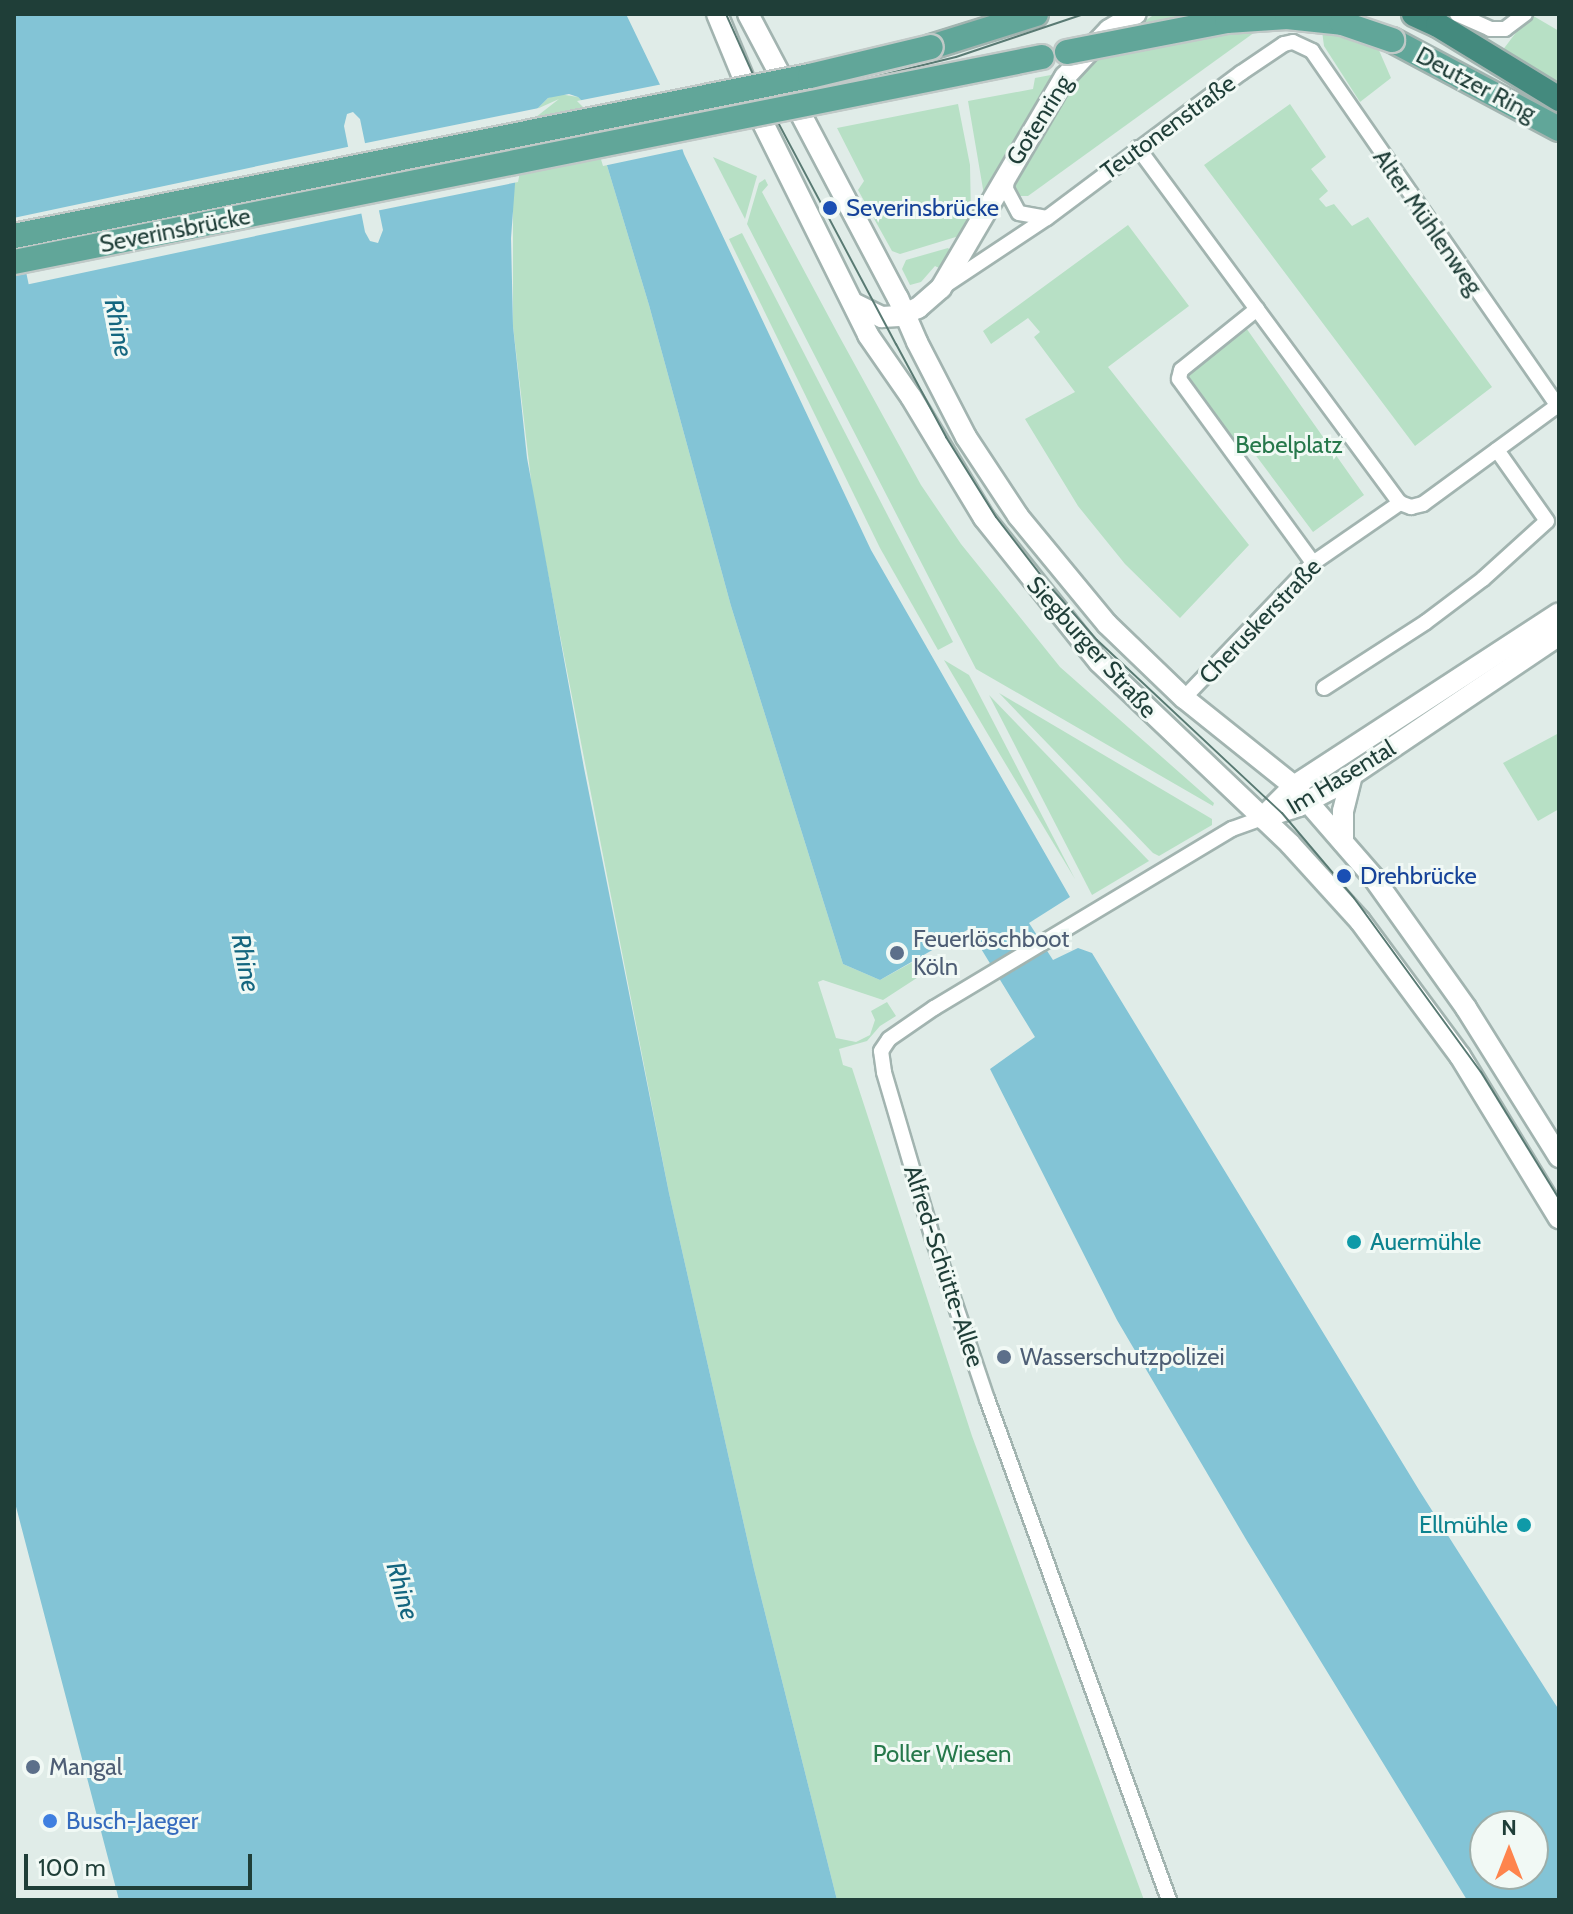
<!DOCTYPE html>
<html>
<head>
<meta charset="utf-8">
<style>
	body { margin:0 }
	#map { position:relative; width:1573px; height:1914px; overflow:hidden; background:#e0ece8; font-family:Cabin,sans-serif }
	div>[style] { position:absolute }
	.green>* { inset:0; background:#b7e0c5 }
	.water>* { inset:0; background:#83c4d6 }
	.pier>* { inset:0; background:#e0ece8; transform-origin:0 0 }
	.roads { filter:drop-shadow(2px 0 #a2b4b0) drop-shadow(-2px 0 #a2b4b0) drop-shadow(0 2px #a2b4b0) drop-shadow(0 -2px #a2b4b0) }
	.minor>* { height:14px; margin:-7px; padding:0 7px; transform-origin:7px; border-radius:7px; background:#fff }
	.secondary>* { height:20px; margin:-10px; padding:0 10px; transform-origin:10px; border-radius:10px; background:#fff }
	.primary>* { height:24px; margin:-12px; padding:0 12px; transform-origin:12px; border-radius:12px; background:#61a699 }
	.trunk>* { height:24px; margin:-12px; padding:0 12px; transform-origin:12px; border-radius:12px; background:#448a7e }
	.tram>* { height:2px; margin:-1px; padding:0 1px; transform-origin:1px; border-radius:1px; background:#597a73 }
	.bridges { filter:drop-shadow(2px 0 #c0c9c7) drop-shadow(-2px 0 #c0c9c7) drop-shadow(0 2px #c0c9c7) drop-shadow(0 -2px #c0c9c7) }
	.primary-bridge>* { height:24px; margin:-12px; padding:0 12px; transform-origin:12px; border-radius:12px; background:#61a699 }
	.dots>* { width:22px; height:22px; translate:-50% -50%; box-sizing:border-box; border:4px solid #f1f9f5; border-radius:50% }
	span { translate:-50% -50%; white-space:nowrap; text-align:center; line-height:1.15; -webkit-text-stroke:6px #f1f9f5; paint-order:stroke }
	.street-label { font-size:24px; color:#1f3e38 }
	.transit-label { font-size:24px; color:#164399 }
	.left { translate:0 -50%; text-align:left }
	.park-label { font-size:24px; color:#26784b }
	.service-label { font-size:24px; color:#4e5e75 }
	.culture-label { font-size:24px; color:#0d838f }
	.right { translate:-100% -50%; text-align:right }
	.shop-label { font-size:24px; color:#366cbe }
	.water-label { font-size:26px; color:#14667f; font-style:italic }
	.frame { position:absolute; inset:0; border:16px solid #1f3e38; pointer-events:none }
	.north { position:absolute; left:1469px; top:1810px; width:80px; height:80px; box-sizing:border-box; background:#f1f9f5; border:2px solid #9daea9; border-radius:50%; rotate:0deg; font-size:22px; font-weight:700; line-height:32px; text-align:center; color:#1f3e38 }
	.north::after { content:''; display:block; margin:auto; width:28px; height:36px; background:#fe844d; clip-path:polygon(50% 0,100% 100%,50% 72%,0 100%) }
	.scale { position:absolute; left:24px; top:1854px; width:228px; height:36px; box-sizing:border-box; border:4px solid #1f3e38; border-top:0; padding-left:10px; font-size:24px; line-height:28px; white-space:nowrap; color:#1f3e38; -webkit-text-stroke:6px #f1f9f5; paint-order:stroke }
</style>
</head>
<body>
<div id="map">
	<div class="green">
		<div style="clip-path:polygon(1155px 14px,1280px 14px,1028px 196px,1014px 196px,1013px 180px,1050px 116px,1079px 75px,1107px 47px)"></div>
		<div style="clip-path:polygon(1530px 14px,1559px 31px,1559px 83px,1502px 51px)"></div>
		<div style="clip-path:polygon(1322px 31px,1378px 48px,1391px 78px,1360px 102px,1324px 46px)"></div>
		<div style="clip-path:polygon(1056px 74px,984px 195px,968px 101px,1033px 89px,1035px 78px)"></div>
		<div style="clip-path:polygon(559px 94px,578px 97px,590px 109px,649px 305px,731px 606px,843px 964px,880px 980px,918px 959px,926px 972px,883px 1000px,823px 980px,818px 982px,836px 1038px,856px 1042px,870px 1035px,875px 1020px,871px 1011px,887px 1002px,896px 1016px,880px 1026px,867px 1041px,839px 1049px,843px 1065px,852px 1068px,972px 1436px,1144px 1900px,837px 1900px,754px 1569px,669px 1193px,533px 497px,513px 326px,513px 196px,516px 171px,532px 114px,548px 98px)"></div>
		<div style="clip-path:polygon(958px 104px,970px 165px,971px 215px,959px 236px,900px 254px,892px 251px,858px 190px,864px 181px,837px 128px)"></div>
		<div style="clip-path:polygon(1290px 104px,1326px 157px,1311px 169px,1328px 191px,1319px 199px,1326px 207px,1334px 204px,1352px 226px,1368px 217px,1492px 387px,1415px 446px,1204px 165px)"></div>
		<div style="clip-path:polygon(713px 157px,757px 176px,745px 219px)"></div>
		<div style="clip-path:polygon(765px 179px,768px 185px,762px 192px,838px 334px,921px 485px,961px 544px,1060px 667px,1214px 803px,1213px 806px,976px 669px,747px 224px,759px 183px)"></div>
		<div style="clip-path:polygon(1128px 225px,1189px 306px,1108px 367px,1249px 545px,1180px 618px,1125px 564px,1078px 506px,1025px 419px,1075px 392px,1034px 337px,1040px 332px,1028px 318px,991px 344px,983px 331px)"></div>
		<div style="clip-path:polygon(742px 233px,953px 642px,938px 650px,880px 548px,729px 239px)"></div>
		<div style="clip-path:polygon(948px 248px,951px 251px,941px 269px,935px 266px,921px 282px,910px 285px,902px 269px,906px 260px)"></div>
		<div style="clip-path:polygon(1244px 325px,1364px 495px,1313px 532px,1248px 445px,1235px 448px,1184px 379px,1185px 373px)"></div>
		<div style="clip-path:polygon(944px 660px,969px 675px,1075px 879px,999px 753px)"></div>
		<div style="clip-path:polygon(999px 693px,1212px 819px,1212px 825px,1159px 856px,1153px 853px)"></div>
		<div style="clip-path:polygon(989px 695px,1149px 861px,1092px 895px)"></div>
		<div style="clip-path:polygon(1559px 733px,1559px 809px,1538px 821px,1503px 763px)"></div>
	</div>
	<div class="water">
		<div style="clip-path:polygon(evenodd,14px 14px,626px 14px,664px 93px,684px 154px,871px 550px,1070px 897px,1029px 923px,1053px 960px,1078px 948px,1092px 953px,1419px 1490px,1559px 1710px,1559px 1900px,1467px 1900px,1247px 1541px,1117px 1320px,990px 1069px,1035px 1037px,969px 929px,880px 980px,843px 964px,731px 606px,649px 305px,590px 109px,578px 97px,569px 94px,548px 98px,532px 114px,516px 171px,511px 238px,513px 326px,527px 458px,584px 768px,669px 1193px,754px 1569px,837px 1900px,119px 1900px,14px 1499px,14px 14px,353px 112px,360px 119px,383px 230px,378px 243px,370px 241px,365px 232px,344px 126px,347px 114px,353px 112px,14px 14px,1485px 1826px,1533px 1826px,1533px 1874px,1485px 1874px,1485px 1826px)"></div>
	</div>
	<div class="pier">
		<div style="clip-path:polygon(663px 84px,688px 148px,603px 166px,586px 110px,577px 101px)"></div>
		<div style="clip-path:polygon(559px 99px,536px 117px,525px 147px,518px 182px,376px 211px,361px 144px,539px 108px)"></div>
		<div style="left:352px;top:146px;width:68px;height:345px;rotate:78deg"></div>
	</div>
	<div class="roads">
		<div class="minor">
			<div style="left:1457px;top:14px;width:36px;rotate:24deg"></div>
			<div style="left:1490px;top:29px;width:15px"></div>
			<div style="left:1505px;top:29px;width:25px;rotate:-37deg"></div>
			<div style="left:1138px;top:148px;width:441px;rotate:53.6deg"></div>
			<div style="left:1007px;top:177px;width:12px;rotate:95deg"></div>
			<div style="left:1006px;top:189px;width:27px;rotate:62deg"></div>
			<div style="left:1019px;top:213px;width:28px;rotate:10deg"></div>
			<div style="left:946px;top:285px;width:121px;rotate:-33.6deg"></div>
			<div style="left:1047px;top:218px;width:242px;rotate:-36.8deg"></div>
			<div style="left:1241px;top:73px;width:52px;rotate:-34deg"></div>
			<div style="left:1284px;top:44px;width:9px;rotate:-13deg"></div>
			<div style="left:1293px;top:42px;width:21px;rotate:25deg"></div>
			<div style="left:1312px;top:51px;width:434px;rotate:55.3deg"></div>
			<div style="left:1257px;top:309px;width:97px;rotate:141.2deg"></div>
			<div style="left:1181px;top:370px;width:9px;rotate:103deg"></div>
			<div style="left:1179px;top:379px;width:228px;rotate:53.9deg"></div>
			<div style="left:1400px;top:503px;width:12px;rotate:20deg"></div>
			<div style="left:1411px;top:507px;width:12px;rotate:-14deg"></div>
			<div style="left:1423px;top:504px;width:166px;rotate:-36.2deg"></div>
			<div style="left:1324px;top:688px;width:121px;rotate:-32.9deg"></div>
			<div style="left:1426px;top:622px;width:71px;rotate:-37deg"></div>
			<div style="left:1483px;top:579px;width:86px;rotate:-42.2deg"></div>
			<div style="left:1547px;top:521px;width:87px;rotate:-125.2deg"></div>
			<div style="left:1184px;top:698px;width:187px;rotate:-46.3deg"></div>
			<div style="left:1313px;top:563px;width:106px;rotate:-34.6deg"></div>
			<div style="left:1169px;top:1900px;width:533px;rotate:-109.96deg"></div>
			<div style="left:987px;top:1399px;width:169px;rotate:-108.6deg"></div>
			<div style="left:933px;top:1239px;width:174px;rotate:-106.4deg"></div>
			<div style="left:884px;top:1072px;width:21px;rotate:-98deg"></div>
			<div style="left:881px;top:1051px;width:14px;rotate:-56deg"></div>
			<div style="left:889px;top:1039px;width:55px;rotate:-34.6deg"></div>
			<div style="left:934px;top:1008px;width:348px;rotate:-31deg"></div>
			<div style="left:1232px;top:829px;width:32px;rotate:-20deg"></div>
		</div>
		<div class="secondary">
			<div style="left:717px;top:14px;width:105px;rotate:67.6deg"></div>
			<div style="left:757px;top:111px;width:250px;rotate:63.6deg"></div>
			<div style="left:868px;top:335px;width:75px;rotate:55.3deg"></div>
			<div style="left:911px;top:397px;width:141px;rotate:58.9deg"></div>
			<div style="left:984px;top:518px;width:184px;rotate:51.4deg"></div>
			<div style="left:1099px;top:662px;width:264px;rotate:43.6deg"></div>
			<div style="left:1290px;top:844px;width:104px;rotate:47.7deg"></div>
			<div style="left:1360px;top:921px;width:168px;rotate:53.5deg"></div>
			<div style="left:1460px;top:1056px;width:190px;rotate:58.6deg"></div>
			<div style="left:748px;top:14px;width:321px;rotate:62.2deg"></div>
			<div style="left:898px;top:298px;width:48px;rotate:66.6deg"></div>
			<div style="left:917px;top:342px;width:107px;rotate:62.7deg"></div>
			<div style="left:966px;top:437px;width:95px;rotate:56.6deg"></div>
			<div style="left:1018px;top:516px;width:140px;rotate:50.5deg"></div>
			<div style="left:1107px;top:624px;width:107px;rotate:43.9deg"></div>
			<div style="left:1184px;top:698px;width:141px;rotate:38.7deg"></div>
			<div style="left:1294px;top:786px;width:121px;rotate:49deg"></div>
			<div style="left:1373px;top:877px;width:161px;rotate:54.6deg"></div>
			<div style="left:1466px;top:1008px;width:176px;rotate:58deg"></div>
			<div style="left:855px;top:304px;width:30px;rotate:26deg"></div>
			<div style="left:882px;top:317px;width:17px;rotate:-3deg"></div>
			<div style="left:899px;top:316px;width:21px;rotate:-23deg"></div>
			<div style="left:918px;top:308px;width:30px;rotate:-41deg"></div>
			<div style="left:941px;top:288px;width:245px;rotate:-59.6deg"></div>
			<div style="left:1065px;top:77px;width:64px;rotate:-46.9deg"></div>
			<div style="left:1109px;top:30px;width:31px;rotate:-31deg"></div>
			<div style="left:1262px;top:818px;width:45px;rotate:-45deg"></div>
			<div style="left:1294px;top:786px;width:316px;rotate:-33.1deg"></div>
			<div style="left:1262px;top:818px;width:39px;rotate:-18deg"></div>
			<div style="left:1299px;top:806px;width:36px;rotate:-28deg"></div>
			<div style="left:1331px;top:789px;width:275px;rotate:-34deg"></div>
			<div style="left:1343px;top:842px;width:31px;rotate:-90deg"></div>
			<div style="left:1343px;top:811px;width:37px;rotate:-76deg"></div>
		</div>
		<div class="primary">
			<div style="left:1392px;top:40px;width:189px;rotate:28.1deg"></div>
			<div style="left:931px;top:47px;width:110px;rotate:-17.4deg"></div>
		</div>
		<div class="trunk">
			<div style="left:1414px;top:14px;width:26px;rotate:25deg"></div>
			<div style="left:1438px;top:25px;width:142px;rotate:31.4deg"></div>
		</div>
	</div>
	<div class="tram">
		<div style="left:726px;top:14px;width:73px;rotate:65.9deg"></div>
		<div style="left:756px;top:81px;width:298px;rotate:62deg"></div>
		<div style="left:896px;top:344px;width:106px;rotate:61.7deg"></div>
		<div style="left:946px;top:437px;width:94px;rotate:58deg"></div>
		<div style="left:996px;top:517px;width:82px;rotate:52.4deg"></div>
		<div style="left:1046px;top:582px;width:77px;rotate:48.7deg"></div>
		<div style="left:1097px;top:640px;width:253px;rotate:43.1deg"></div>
		<div style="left:1282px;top:813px;width:111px;rotate:49.7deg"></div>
		<div style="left:1354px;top:898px;width:215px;rotate:53.9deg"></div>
		<div style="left:1481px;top:1072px;width:149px;rotate:58.4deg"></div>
		<div style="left:14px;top:251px;width:853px;rotate:-11.36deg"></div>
		<div style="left:850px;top:83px;width:109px;rotate:-13.8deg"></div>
		<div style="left:956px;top:57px;width:135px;rotate:-18.6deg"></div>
	</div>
	<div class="bridges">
		<div class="primary-bridge">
			<div style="left:1067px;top:52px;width:163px;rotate:-11deg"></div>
			<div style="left:1227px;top:21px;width:60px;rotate:-3.8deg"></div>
			<div style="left:1287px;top:17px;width:55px;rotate:6.2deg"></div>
			<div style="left:1342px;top:23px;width:53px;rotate:18.8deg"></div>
			<div style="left:14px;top:236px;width:812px;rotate:-11.37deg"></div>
			<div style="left:810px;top:76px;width:124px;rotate:-13.5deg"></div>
			<div style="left:14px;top:262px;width:1048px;rotate:-11.28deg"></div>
		</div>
	</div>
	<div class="dots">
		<div style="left:830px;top:208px;background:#1a4fb4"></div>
		<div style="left:1344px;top:876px;background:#1a4fb4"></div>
		<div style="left:897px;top:953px;background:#5c6f8a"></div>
		<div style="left:1354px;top:1242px;background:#0f9aa8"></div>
		<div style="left:1004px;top:1357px;background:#5c6f8a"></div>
		<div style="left:1524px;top:1525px;background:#0f9aa8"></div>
		<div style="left:33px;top:1767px;background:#5c6f8a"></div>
		<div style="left:50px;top:1821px;background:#3f7fe0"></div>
	</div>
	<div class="street-label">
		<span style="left:1476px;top:84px;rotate:28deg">Deutzer Ring</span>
		<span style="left:1039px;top:120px;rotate:-58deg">Gotenring</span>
		<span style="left:1168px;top:127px;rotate:-36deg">Teutonenstraße</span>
		<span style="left:1428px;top:222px;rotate:55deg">Alter Mühlenweg</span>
		<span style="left:175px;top:230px;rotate:-11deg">Severinsbrücke</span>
		<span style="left:1260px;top:621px;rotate:-46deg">Cheruskerstraße</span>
		<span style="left:1092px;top:647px;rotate:48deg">Siegburger Straße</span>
		<span style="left:1341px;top:777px;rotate:-31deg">Im Hasental</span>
		<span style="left:944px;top:1266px;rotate:72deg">Alfred-Schütte-Allee</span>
	</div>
	<div class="transit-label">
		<span class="left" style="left:846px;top:208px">Severinsbrücke</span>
		<span class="left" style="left:1360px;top:876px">Drehbrücke</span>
	</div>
	<div class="park-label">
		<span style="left:1289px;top:445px">Bebelplatz</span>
		<span style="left:942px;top:1754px">Poller Wiesen</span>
	</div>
	<div class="service-label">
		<span class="left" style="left:913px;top:953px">Feuerlöschboot<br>Köln</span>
		<span class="left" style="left:1020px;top:1357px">Wasserschutzpolizei</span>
		<span class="left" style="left:49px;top:1767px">Mangal</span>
	</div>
	<div class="culture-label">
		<span class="left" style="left:1370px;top:1242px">Auermühle</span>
		<span class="right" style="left:1508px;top:1525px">Ellmühle</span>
	</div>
	<div class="shop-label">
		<span class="left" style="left:66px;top:1821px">Busch-Jaeger</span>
	</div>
	<div class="water-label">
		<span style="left:118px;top:328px;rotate:79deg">Rhine</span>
		<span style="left:245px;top:963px;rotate:79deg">Rhine</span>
		<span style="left:402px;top:1591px;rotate:74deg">Rhine</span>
	</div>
	<div class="frame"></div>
	<div class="north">N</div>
	<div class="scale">100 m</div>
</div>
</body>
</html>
